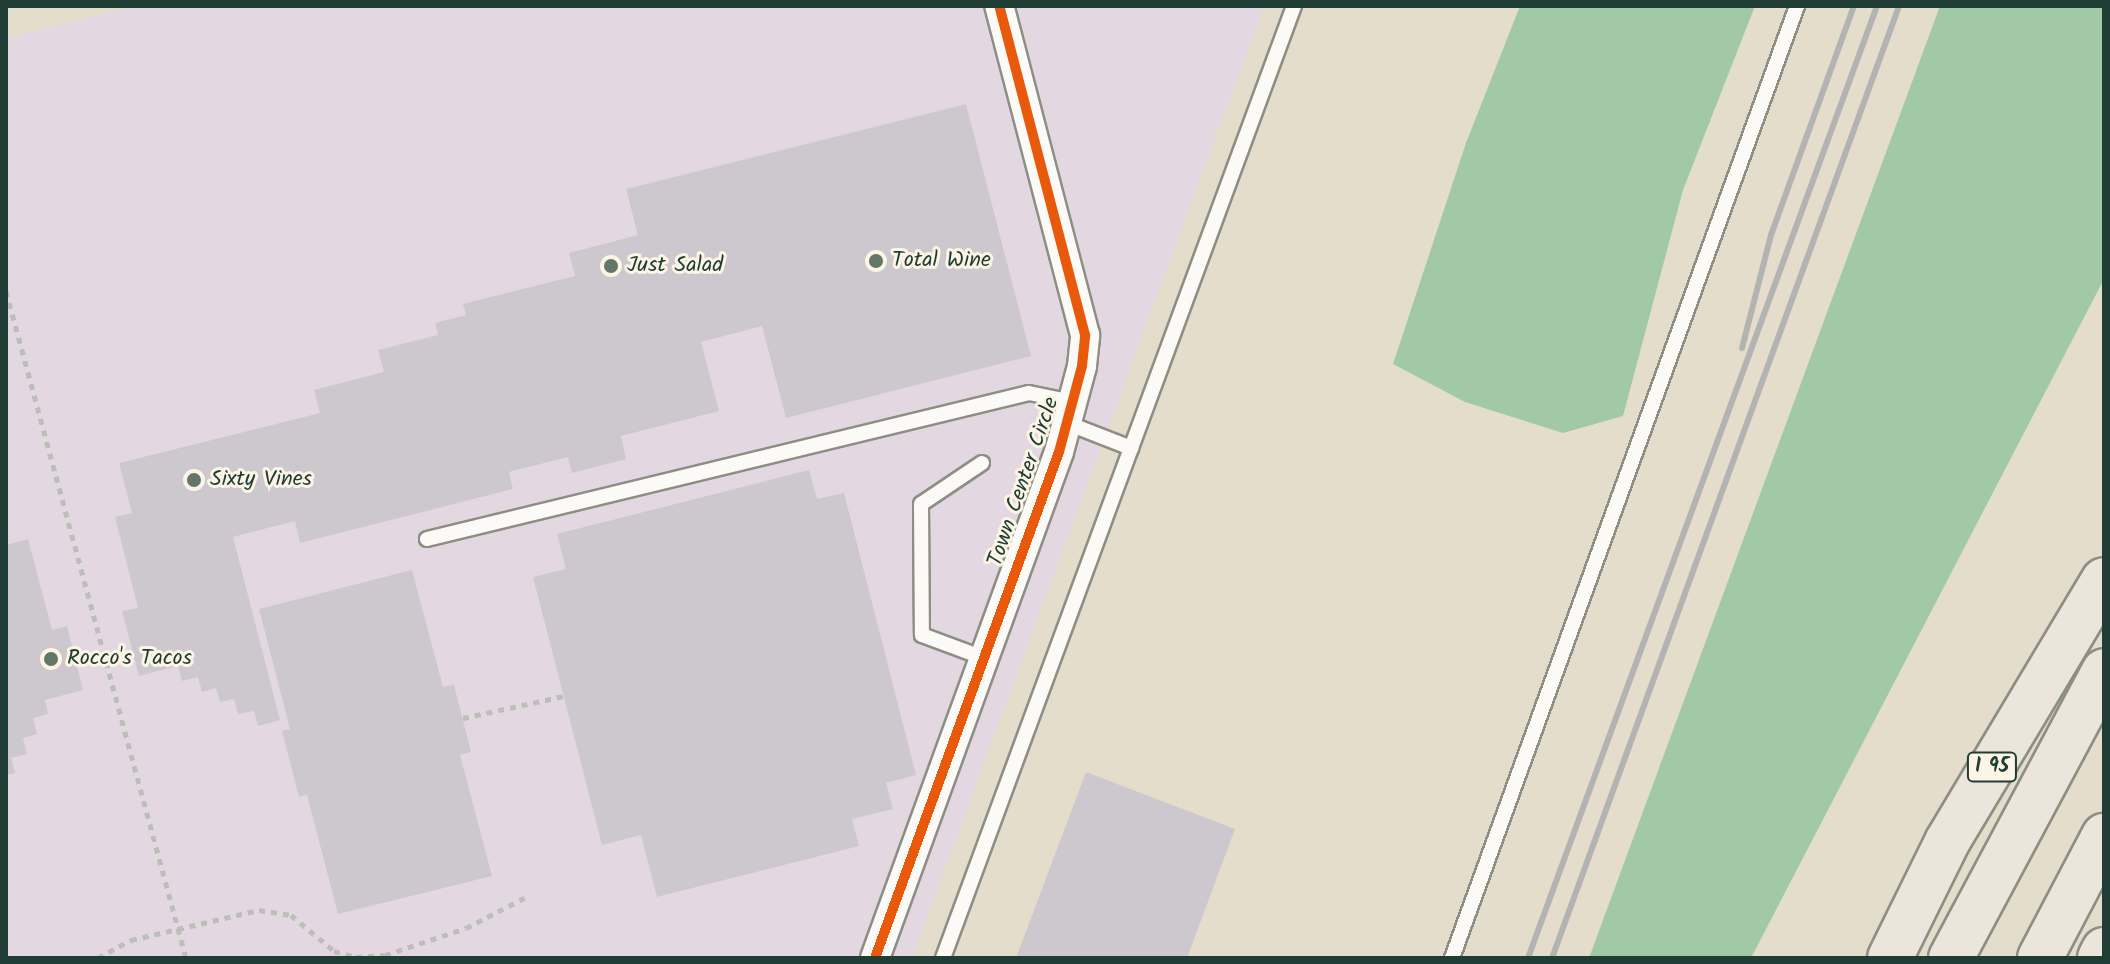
<!DOCTYPE html>
<html>
<head>
<meta charset="utf-8">
<style>
	body { margin:0 }
	#map { position:relative; width:2110px; height:964px; overflow:hidden; background:#e4ddcc; font-family:Kalam,sans-serif }
	div>[style] { position:absolute }
	.built>* { inset:0; background:#e3d8e1 }
	.forest>* { inset:0; background:#a1c9a4 }
	.building>* { inset:0; background:#cdc8ce }
	.path>* { height:5px; margin-top:-2.5px; transform-origin:0; background:repeating-linear-gradient(90deg,#bcbeb9 0 6px,transparent 0 12px) }
	.roads { filter:drop-shadow(2px 0 #8d8e84) drop-shadow(-2px 0 #8d8e84) drop-shadow(0 2px #8d8e84) drop-shadow(0 -2px #8d8e84) }
	.service>* { height:14px; margin:-7px; padding:0 7px; transform-origin:7px; border-radius:7px; background:#fbfaf7 }
	.minor>* { height:28px; margin:-14px; padding:0 14px; transform-origin:14px; border-radius:14px; background:#fbfaf7 }
	.motorway>* { height:44px; margin:-22px; padding:0 22px; transform-origin:22px; border-radius:22px; background:#ece5dc }
	.rail>* { height:6px; margin:-3px; padding:0 3px; transform-origin:3px; border-radius:3px; background:#b2b4b1 }
	.cycleway>* { height:10px; margin:-5px; padding:0 5px; transform-origin:5px; border-radius:5px; background:#e8590c }
	.dots>* { width:22px; height:22px; translate:-50% -50%; box-sizing:border-box; border:4px solid #fcf5e5; border-radius:50% }
	span { translate:-50% -50%; white-space:nowrap; text-align:center; line-height:1.15; -webkit-text-stroke:6px #fcf5e5; paint-order:stroke }
	.shield-label span { padding:2px 6px; background:#fcf5e5; border:2px solid; border-radius:6px; -webkit-text-stroke-width:0 }
	.shield-label { font-size:20px; color:#1f3d34; font-weight:700 }
	.poi-label { font-size:22px; color:#1f3d34 }
	.left { translate:0 -50%; text-align:left }
	.street-label { font-size:22px; color:#1f3d34 }
	.frame { position:absolute; inset:0; border:8px solid #1f3d34; pointer-events:none }
</style>
</head>
<body>
<div id="map">
	<div class="built">
		<div style="clip-path:polygon(134px 6px,1264px 6px,912px 958px,6px 958px,6px 39px)"></div>
	</div>
	<div class="forest">
		<div style="clip-path:polygon(1520px 6px,1755px 6px,1683px 190px,1623px 416px,1563px 433px,1465px 402px,1393px 364px,1466px 143px)"></div>
		<div style="clip-path:polygon(1940px 6px,2104px 6px,2104px 279px,1751px 958px,1589px 958px)"></div>
	</div>
	<div class="building">
		<div style="clip-path:polygon(966px 104px,1031px 356px,786px 418px,762px 326px,701px 342px,719px 411px,621px 436px,626px 459px,572px 473px,568px 457px,509px 472px,513px 489px,300px 543px,295px 521px,233px 537px,280px 720px,258px 726px,254px 711px,238px 714px,234px 699px,220px 702px,216px 688px,202px 692px,198px 677px,182px 681px,178px 666px,139px 676px,122px 611px,138px 608px,115px 517px,132px 513px,119px 463px,320px 413px,314px 390px,384px 372px,378px 350px,438px 335px,435px 323px,466px 315px,463px 304px,575px 276px,569px 253px,638px 235px,626px 189px)"></div>
		<div style="clip-path:polygon(809px 470px,817px 499px,844px 493px,916px 775px,886px 783px,893px 809px,852px 819px,859px 846px,657px 897px,641px 835px,602px 845px,533px 577px,566px 569px,557px 534px)"></div>
		<div style="clip-path:polygon(28px 539px,52px 630px,67px 626px,83px 690px,45px 700px,48px 714px,33px 718px,37px 734px,23px 738px,27px 754px,11px 758px,15px 773px,6px 775px,6px 545px)"></div>
		<div style="clip-path:polygon(412px 570px,443px 687px,454px 685px,471px 752px,460px 755px,492px 876px,338px 914px,307px 795px,299px 797px,282px 731px,290px 729px,259px 609px)"></div>
		<div style="clip-path:polygon(1086px 772px,1235px 829px,1187px 958px,1016px 958px)"></div>
	</div>
	<div class="path">
		<div style="left:6px;top:291px;width:691px;rotate:74.9deg"></div>
		<div style="left:463px;top:718px;width:103px;rotate:-12.3deg"></div>
		<div style="left:98px;top:958px;width:38px;rotate:-29deg"></div>
		<div style="left:131px;top:940px;width:131px;rotate:-13.2deg"></div>
		<div style="left:259px;top:910px;width:32px;rotate:9deg"></div>
		<div style="left:291px;top:915px;width:56px;rotate:39.9deg"></div>
		<div style="left:334px;top:951px;width:23px;rotate:15deg"></div>
		<div style="left:356px;top:957px;width:29px;rotate:-4deg"></div>
		<div style="left:385px;top:955px;width:85px;rotate:-18.4deg"></div>
		<div style="left:466px;top:928px;width:68px;rotate:-27.3deg"></div>
	</div>
	<div class="roads">
		<div class="service">
			<div style="left:1067px;top:423px;width:69px;rotate:21.3deg"></div>
			<div style="left:982px;top:463px;width:73px;rotate:146.1deg"></div>
			<div style="left:921px;top:504px;width:131px;rotate:89.6deg"></div>
			<div style="left:922px;top:635px;width:66px;rotate:20.4deg"></div>
			<div style="left:427px;top:539px;width:619px;rotate:-13.63deg"></div>
			<div style="left:1029px;top:393px;width:45px;rotate:11.6deg"></div>
			<div style="left:943px;top:958px;width:1015px;rotate:-69.76deg"></div>
			<div style="left:1452px;top:958px;width:1013px;rotate:-70.08deg"></div>
		</div>
		<div class="minor">
			<div style="left:875px;top:958px;width:538px;rotate:-70.02deg"></div>
			<div style="left:1059px;top:452px;width:89px;rotate:-75deg"></div>
			<div style="left:1082px;top:366px;width:31px;rotate:-84deg"></div>
			<div style="left:1085px;top:335px;width:340px;rotate:-104.6deg"></div>
		</div>
		<div class="motorway">
			<div style="left:1890px;top:958px;width:129px;rotate:-63.8deg"></div>
			<div style="left:1947px;top:842px;width:305px;rotate:-59.1deg"></div>
			<div style="left:1951px;top:958px;width:325px;rotate:-61.9deg"></div>
			<div style="left:2040px;top:958px;width:138px;rotate:-62.3deg"></div>
			<div style="left:2100px;top:958px;width:9px;rotate:-63deg"></div>
		</div>
	</div>
	<div class="rail">
		<div style="left:1742px;top:348px;width:117px;rotate:-75.6deg"></div>
		<div style="left:1771px;top:235px;width:244px;rotate:-70.1deg"></div>
		<div style="left:1528px;top:958px;width:1014px;rotate:-69.87deg"></div>
		<div style="left:1552px;top:958px;width:1013px;rotate:-69.97deg"></div>
	</div>
	<div class="cycleway">
		<div style="left:875px;top:958px;width:538px;rotate:-70.02deg"></div>
		<div style="left:1059px;top:452px;width:89px;rotate:-75deg"></div>
		<div style="left:1082px;top:366px;width:31px;rotate:-84deg"></div>
		<div style="left:1085px;top:335px;width:340px;rotate:-104.6deg"></div>
	</div>
	<div class="dots">
		<div style="left:876px;top:261px;background:#647569"></div>
		<div style="left:611px;top:266px;background:#647569"></div>
		<div style="left:194px;top:480px;background:#647569"></div>
		<div style="left:51px;top:659px;background:#647569"></div>
	</div>
	<div class="shield-label">
		<span style="left:1992px;top:767px">I 95</span>
	</div>
	<div class="poi-label">
		<span class="left" style="left:892px;top:261px">Total Wine</span>
		<span class="left" style="left:627px;top:266px">Just Salad</span>
		<span class="left" style="left:210px;top:480px">Sixty Vines</span>
		<span class="left" style="left:67px;top:659px">Rocco's Tacos</span>
	</div>
	<div class="street-label">
		<span style="left:1024px;top:482px;rotate:-71deg">Town Center Circle</span>
	</div>
	<div class="frame"></div>
</div>
</body>
</html>
